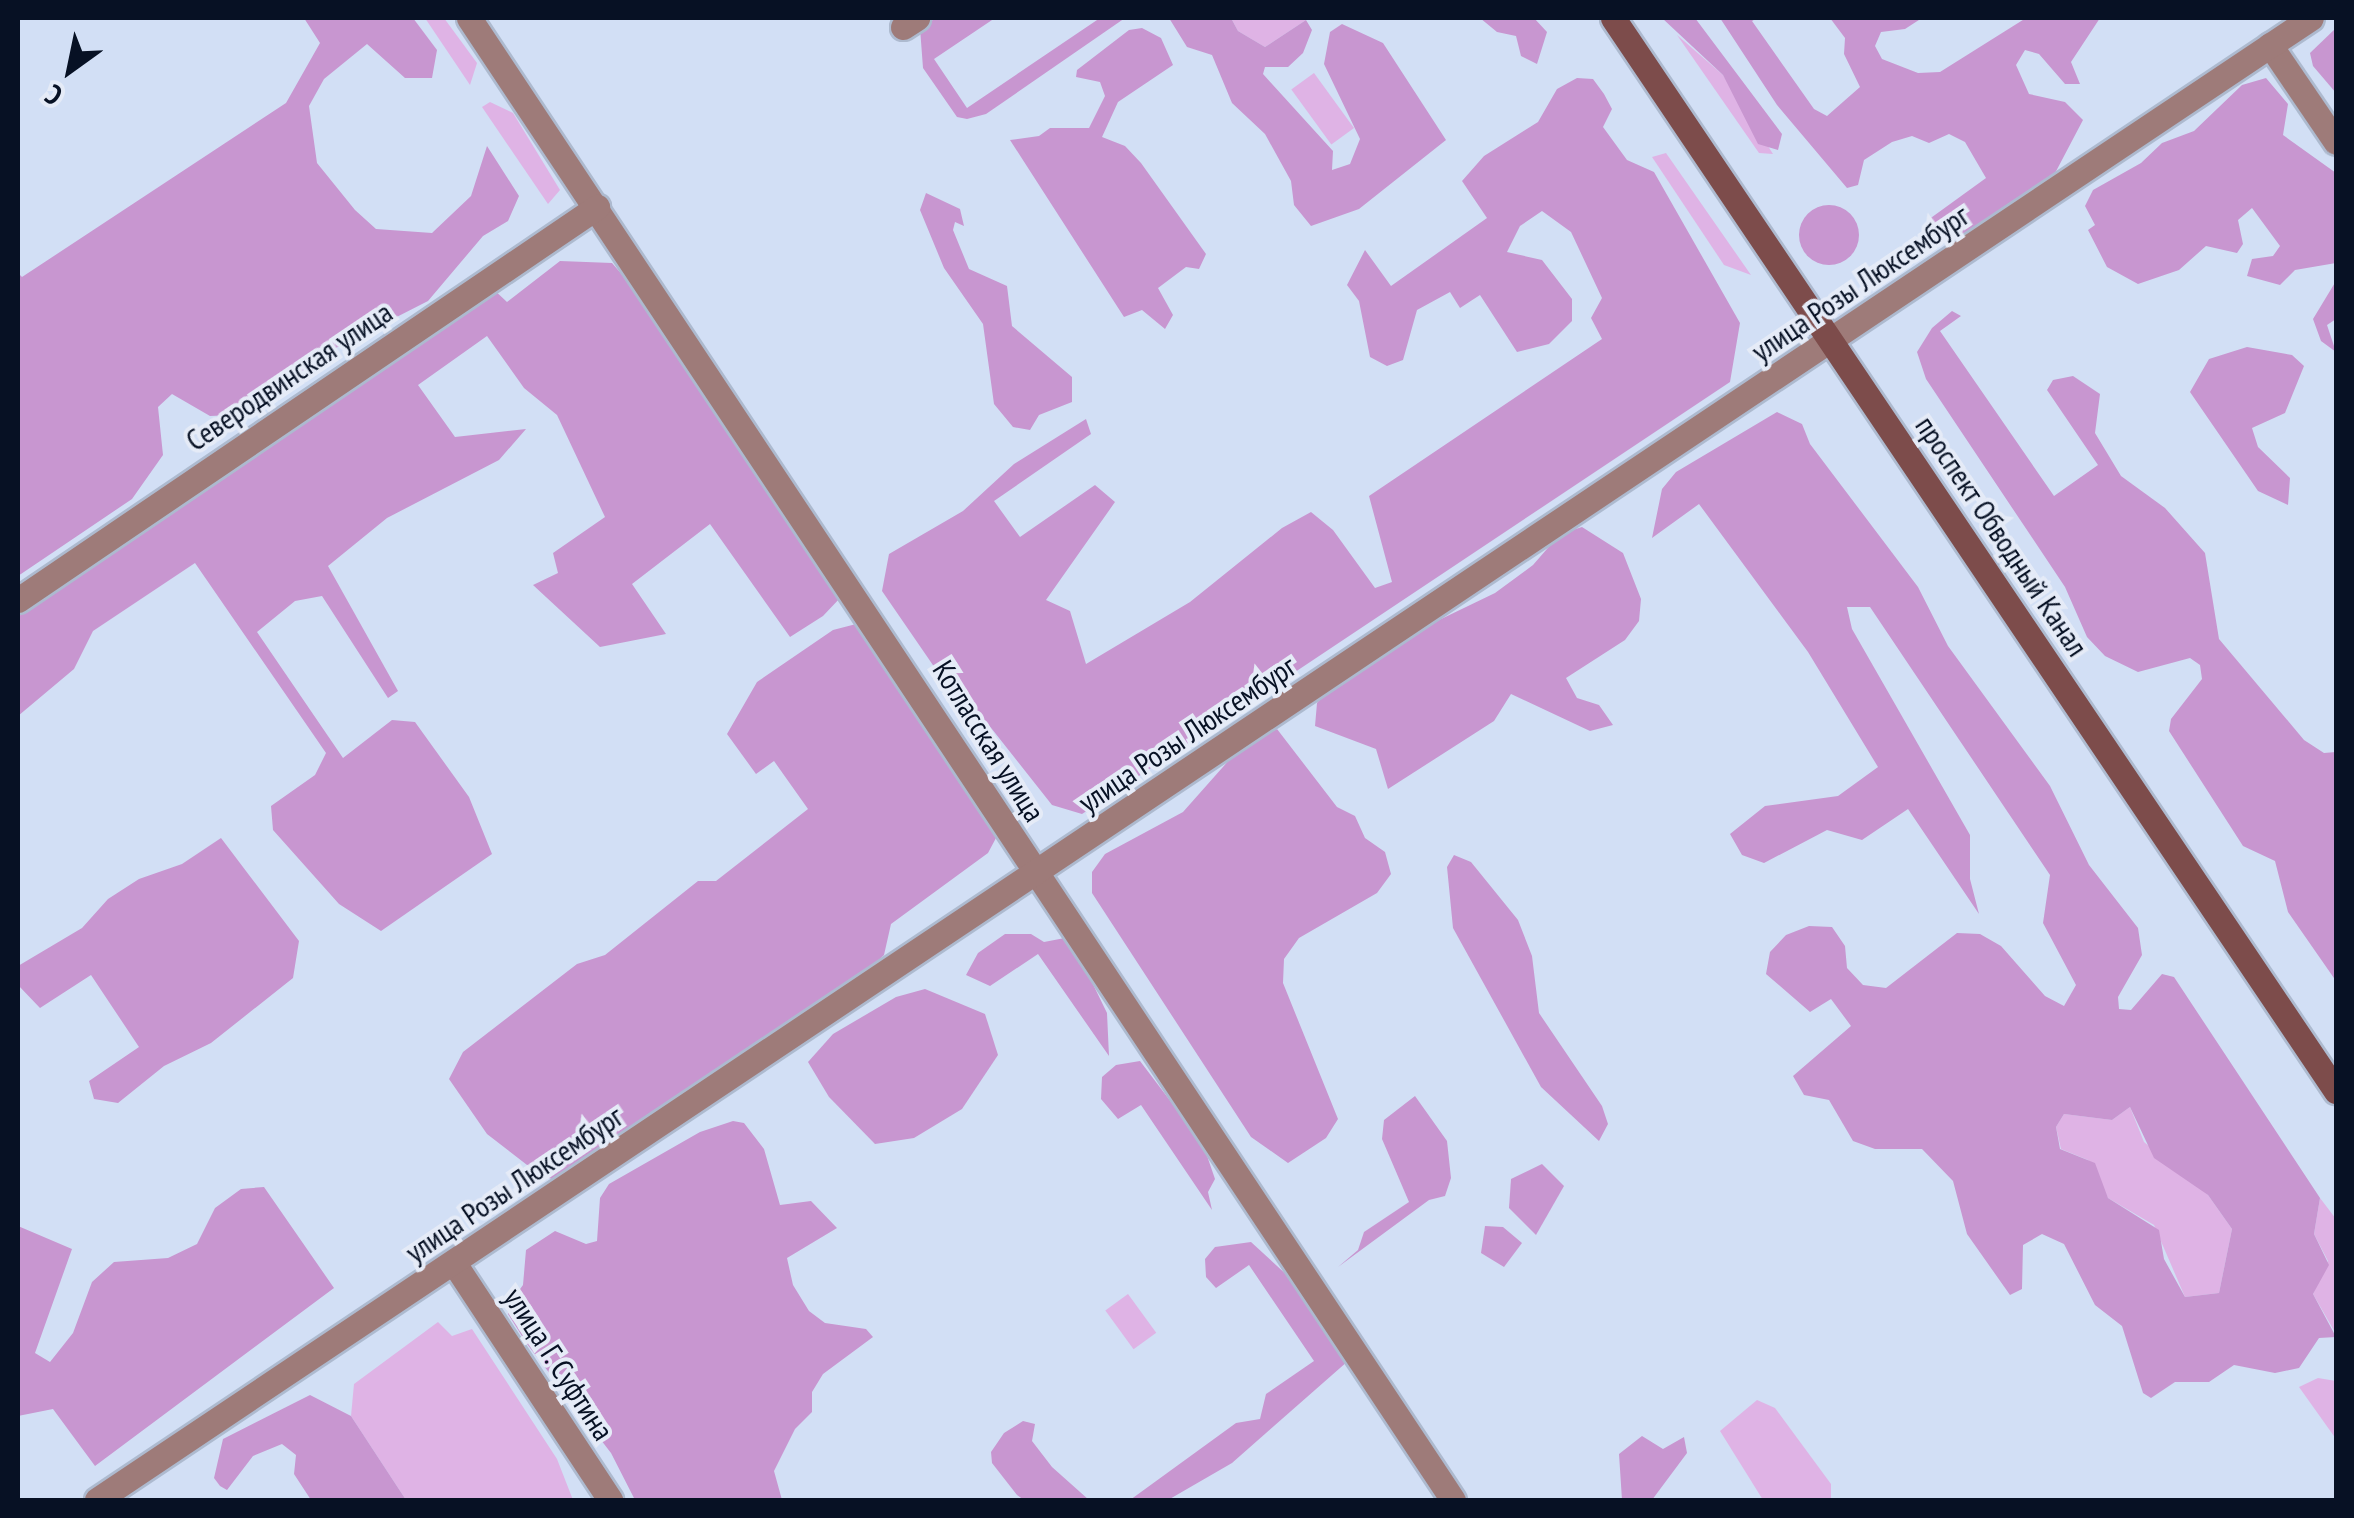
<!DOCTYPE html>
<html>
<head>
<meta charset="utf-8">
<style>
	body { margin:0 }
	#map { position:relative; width:2354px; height:1518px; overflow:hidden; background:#d2dff5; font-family:"PT Sans Narrow",sans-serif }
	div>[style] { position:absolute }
	.green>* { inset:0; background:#dfb3e5; transform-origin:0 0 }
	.forest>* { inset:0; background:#c896d0 }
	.round { border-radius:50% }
	.roads { filter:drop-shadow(2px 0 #adbacf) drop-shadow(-2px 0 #adbacf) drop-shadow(0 2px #adbacf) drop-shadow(0 -2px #adbacf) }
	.street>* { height:25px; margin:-12.5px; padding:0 12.5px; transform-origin:12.5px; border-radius:12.5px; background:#9e7b79 }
	.secondary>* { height:25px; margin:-12.5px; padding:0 12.5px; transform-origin:12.5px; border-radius:12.5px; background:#7d4c4b }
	span { translate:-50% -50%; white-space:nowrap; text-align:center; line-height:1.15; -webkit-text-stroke:8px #e5ebf7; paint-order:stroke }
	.street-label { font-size:30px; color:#071124 }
	.frame { position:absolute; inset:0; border:20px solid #071124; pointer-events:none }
	.north { position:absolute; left:20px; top:20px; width:100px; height:100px; -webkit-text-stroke:8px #e5ebf7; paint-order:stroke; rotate:213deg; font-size:28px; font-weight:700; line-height:40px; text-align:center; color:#071124 }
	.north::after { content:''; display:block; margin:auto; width:35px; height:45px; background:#071124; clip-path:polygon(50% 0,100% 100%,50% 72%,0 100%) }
</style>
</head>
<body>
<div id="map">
	<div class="green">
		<div style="clip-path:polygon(425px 18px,444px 18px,477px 63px,470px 85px)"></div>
		<div style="clip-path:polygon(1231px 18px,1305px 18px,1306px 20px,1265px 47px,1238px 31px)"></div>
		<div style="clip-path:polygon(1677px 35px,1723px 75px,1773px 154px,1759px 153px)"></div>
		<div style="left:1314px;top:73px;width:68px;height:28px;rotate:54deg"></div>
		<div style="clip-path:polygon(490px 102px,513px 113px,560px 190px,548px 204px,482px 107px)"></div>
		<div style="clip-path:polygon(1666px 153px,1751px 275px,1724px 265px,1652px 157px)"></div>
		<div style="clip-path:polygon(2130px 1107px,2144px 1142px,2208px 1195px,2232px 1229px,2219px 1293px,2185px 1297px,2154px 1225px,2108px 1198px,2088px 1160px,2061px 1149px,2056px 1127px,2064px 1114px,2112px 1120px)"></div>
		<div style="clip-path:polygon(2320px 1198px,2336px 1219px,2336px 1334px,2313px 1294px,2328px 1261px,2314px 1234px)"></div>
		<div style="left:1128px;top:1294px;width:48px;height:28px;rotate:54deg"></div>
		<div style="clip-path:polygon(438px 1322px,452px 1336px,472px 1329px,557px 1459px,573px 1500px,406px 1500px,351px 1416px,354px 1384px)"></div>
		<div style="clip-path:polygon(2318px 1378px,2336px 1381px,2336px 1439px,2299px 1387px)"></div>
		<div style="clip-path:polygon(1757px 1400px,1775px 1408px,1831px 1484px,1831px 1500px,1763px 1500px,1720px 1431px)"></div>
	</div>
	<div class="forest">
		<div style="clip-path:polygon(304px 18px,413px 18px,437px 50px,432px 78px,405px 78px,367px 44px,324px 79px,309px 106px,317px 163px,355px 210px,376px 229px,432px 233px,471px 196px,487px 146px,519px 196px,508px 221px,483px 236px,428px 301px,328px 352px,259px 403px,233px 415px,210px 416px,172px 394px,158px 407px,163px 455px,132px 499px,18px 576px,18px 273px,22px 277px,286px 103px,320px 43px)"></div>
		<div style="clip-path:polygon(936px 18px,995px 18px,934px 59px,967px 108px,1100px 18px,1125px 18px,986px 114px,967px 119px,957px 117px,923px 68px,920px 28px)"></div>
		<div style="clip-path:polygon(1169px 18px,1231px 18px,1238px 31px,1265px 47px,1306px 20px,1312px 30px,1303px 53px,1288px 67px,1265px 67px,1263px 74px,1333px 151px,1332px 170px,1350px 164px,1360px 139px,1324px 64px,1330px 32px,1342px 24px,1383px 43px,1446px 140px,1359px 209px,1311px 226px,1294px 205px,1291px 181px,1265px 134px,1232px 103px,1212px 55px,1187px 47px)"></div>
		<div style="clip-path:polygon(1480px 18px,1534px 18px,1547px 32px,1537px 64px,1521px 56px,1516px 36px,1497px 32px)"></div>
		<div style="clip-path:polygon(1662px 18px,1695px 18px,1782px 134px,1778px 150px,1758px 144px,1723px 75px)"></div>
		<div style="clip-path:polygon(1720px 18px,1757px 18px,1752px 21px,1814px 109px,1827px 116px,1860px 87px,1844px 54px,1845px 38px,1830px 18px,1922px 18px,1905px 29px,1881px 32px,1875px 46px,1882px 59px,1918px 73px,1940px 72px,2026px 18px,2100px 18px,2071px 62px,2080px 84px,2065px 84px,2039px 54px,2025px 50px,2016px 65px,2029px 94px,2065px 102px,2083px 120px,2053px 177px,1954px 243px,1928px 220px,1986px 178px,1965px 142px,1949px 134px,1929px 143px,1912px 136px,1892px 142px,1864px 160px,1858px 185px,1847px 188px,1777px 105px)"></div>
		<div style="clip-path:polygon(1142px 28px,1161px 38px,1173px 65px,1118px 102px,1102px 137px,1125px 146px,1141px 163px,1206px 254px,1199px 269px,1186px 267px,1158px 288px,1173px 315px,1165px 329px,1142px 310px,1124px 317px,1010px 140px,1039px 136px,1050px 128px,1089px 128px,1105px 96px,1100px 82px,1076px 77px,1077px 70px,1129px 30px)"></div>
		<div style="clip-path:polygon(2336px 28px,2336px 93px,2313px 66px,2310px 53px)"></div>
		<div style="clip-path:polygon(1577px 78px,1593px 79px,1604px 94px,1612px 109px,1603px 127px,1627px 160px,1654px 172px,1740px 323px,1730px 382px,1082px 814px,1052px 805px,988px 724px,948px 687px,882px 591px,889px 554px,963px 511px,1014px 464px,1086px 419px,1091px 434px,994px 501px,1020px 537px,1095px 485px,1115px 502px,1046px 600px,1070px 611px,1086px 664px,1190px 602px,1282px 528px,1311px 512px,1333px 530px,1375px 588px,1392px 582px,1369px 496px,1602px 339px,1591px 318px,1602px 298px,1571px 232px,1542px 211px,1520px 226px,1507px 252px,1542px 260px,1572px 299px,1572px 321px,1549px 344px,1517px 352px,1480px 295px,1460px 308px,1450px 292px,1417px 310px,1403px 360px,1387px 366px,1370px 357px,1359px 301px,1347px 285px,1365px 250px,1391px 286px,1487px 218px,1462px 181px,1484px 156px,1538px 122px,1557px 89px)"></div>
		<div style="clip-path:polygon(2266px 78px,2288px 104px,2283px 135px,2336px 173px,2336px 263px,2295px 270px,2280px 285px,2247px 276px,2252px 259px,2273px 256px,2280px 246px,2252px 208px,2238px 220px,2243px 244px,2237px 253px,2206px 246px,2179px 270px,2138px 284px,2107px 267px,2088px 230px,2095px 225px,2085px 206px,2093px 190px,2141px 163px,2162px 143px,2194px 131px,2242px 85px)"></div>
		<div style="clip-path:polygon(926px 193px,960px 209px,964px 226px,955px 222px,953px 230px,969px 269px,1007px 286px,1012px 326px,1072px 377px,1072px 402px,1039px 415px,1030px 430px,1013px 427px,994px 404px,983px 324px,944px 268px,920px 210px)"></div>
		<div class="round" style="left:1799px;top:205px;width:60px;height:60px"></div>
		<div style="clip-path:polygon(560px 261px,612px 263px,637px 292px,841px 597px,823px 616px,790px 637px,710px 524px,632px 584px,666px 634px,600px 647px,533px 585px,558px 573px,553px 553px,605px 517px,557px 415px,524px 388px,487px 336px,418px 385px,455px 437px,526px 429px,499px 460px,387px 518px,328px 566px,398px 691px,388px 698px,322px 596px,295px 601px,257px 632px,343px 758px,392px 720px,415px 722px,469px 797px,492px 854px,381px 931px,339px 904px,273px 830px,271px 806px,315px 775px,326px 753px,195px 563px,93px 631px,74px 669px,18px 716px,18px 617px,129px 530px,155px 522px,208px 480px,375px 375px,390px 350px,491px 287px,507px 302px)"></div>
		<div style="clip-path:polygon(2336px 281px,2336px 319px,2327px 325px,2336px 352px,2321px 341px,2313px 319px)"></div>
		<div style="clip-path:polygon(1952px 311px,1961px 316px,1940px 331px,2054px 496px,2098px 465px,2047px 390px,2053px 380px,2073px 376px,2100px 394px,2095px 433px,2121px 476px,2165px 508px,2205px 553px,2219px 639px,2304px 740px,2324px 753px,2336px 752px,2336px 981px,2288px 912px,2275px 861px,2243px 846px,2169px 731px,2171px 719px,2202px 679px,2200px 665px,2190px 658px,2138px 672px,2105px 656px,2087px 637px,2065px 587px,1926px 379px,1917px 352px,1932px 328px)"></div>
		<div style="clip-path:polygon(2247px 347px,2292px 355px,2304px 366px,2285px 413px,2252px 428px,2258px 447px,2290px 478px,2288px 505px,2258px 491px,2190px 392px,2209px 359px)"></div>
		<div style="clip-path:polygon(evenodd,1777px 412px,1802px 424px,1810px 444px,1918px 587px,1948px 646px,2050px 786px,2089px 865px,2138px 928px,2142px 955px,2118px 997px,2119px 1009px,2131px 1010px,2162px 974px,2174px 977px,2320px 1198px,2314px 1234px,2329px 1265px,2313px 1294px,2336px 1337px,2319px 1338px,2299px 1368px,2275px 1373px,2234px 1365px,2209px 1382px,2175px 1382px,2151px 1398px,2143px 1393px,2122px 1326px,2095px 1305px,2064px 1244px,2042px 1234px,2023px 1245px,2022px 1289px,2010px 1295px,1967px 1234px,1953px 1181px,1922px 1149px,1875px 1149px,1853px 1141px,1829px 1100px,1804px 1095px,1793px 1076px,1851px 1026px,1831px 999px,1810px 1012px,1766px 974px,1770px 952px,1786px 935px,1809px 926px,1832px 927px,1845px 946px,1847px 968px,1863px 985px,1886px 988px,1957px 933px,1980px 934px,2001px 946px,2045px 996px,2064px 1006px,2076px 985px,2043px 923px,2050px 875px,1870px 607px,1847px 607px,1852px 629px,1970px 835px,1970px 879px,1979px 914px,1908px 809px,1862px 840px,1827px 830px,1764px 863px,1742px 855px,1730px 834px,1765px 806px,1838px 796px,1878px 767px,1808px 652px,1699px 504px,1652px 538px,1662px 489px,1676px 472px,1777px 412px,2130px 1107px,2154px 1158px,2208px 1195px,2232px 1229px,2219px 1293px,2185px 1297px,2164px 1259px,2159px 1230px,2108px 1198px,2095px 1163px,2060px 1149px,2056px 1127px,2064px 1114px,2112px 1120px,2130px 1107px)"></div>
		<div style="clip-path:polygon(1582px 527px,1623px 553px,1641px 599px,1639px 621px,1625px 640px,1566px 678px,1577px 698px,1599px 705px,1613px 725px,1590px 731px,1511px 694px,1494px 721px,1388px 789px,1376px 749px,1315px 726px,1317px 703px,1331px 685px,1408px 635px,1495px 593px,1533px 565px,1560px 534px)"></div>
		<div style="clip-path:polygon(860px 623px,996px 838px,988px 853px,891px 924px,884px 955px,867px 971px,558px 1181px,540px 1175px,487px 1134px,449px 1079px,463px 1052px,577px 964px,605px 955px,698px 881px,716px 881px,808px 809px,774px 761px,756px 774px,727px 734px,757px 682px,833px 630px)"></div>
		<div style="clip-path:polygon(1277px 729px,1337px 807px,1355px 816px,1365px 838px,1385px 852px,1391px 874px,1377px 893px,1299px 938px,1284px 959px,1283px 983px,1338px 1119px,1326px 1138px,1288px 1163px,1251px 1137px,1092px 893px,1092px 872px,1105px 854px,1183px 812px,1238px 750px)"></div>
		<div style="clip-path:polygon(221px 838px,299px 941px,293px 978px,211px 1043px,164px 1066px,118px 1103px,94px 1099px,89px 1081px,139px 1047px,91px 975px,40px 1008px,18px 985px,18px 966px,82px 928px,108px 899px,139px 879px,182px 864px)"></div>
		<div style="clip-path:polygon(1454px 855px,1471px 862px,1518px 920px,1532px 956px,1539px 1013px,1602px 1106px,1608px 1124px,1599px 1141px,1541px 1087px,1453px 928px,1447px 867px)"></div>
		<div style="clip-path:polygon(1005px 934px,1031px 934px,1044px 942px,1070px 937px,1107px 1013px,1109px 1056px,1038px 954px,990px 986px,966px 975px,978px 953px)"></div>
		<div style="clip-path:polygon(925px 989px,985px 1014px,998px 1055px,962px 1109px,914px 1138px,875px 1144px,829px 1097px,808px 1062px,833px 1034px,896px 997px)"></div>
		<div style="clip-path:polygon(1140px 1061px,1203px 1144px,1215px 1179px,1208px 1192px,1212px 1210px,1141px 1105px,1118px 1119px,1101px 1099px,1102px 1077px,1116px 1065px)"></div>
		<div style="clip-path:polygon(1415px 1096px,1447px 1141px,1451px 1178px,1445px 1196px,1429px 1200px,1338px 1267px,1358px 1250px,1364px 1232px,1409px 1202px,1382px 1139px,1384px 1120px)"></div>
		<div style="clip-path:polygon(733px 1121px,744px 1123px,764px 1149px,780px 1205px,811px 1201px,837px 1228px,787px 1258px,793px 1285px,809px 1311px,825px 1323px,866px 1329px,873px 1337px,823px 1374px,812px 1392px,812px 1412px,795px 1429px,774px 1471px,782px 1500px,635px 1500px,611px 1453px,527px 1344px,508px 1314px,510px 1303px,523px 1285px,526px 1250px,555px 1231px,586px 1244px,597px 1241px,600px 1198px,609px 1184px,700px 1132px)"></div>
		<div style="clip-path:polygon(1542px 1164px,1564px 1186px,1536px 1235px,1509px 1208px,1511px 1179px)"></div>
		<div style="clip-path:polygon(264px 1187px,334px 1288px,95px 1466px,53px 1409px,18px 1416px,18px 1226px,72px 1249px,35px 1353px,50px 1362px,73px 1333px,92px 1282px,114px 1262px,168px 1258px,197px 1244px,215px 1208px,241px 1189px)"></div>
		<div style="clip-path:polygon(1485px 1226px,1503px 1227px,1522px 1243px,1504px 1267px,1481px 1253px)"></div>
		<div style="clip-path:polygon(1251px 1242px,1302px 1289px,1348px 1361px,1232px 1463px,1168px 1500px,1130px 1500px,1236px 1423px,1260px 1419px,1266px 1394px,1314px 1361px,1249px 1265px,1216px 1288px,1206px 1277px,1205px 1259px,1215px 1247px)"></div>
		<div style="clip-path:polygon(310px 1395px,351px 1416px,406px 1500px,311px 1500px,294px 1474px,296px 1455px,282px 1444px,253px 1456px,227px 1490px,220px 1486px,214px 1478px,223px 1439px)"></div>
		<div style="clip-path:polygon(1023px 1421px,1035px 1424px,1032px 1441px,1052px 1467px,1089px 1500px,1024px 1500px,1017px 1495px,992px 1463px,991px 1452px,1004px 1433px)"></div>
		<div style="clip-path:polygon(1642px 1436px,1663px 1449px,1684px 1437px,1687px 1453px,1652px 1500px,1622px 1500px,1619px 1454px)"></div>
	</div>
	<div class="roads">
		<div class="street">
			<div style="left:469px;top:18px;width:1779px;rotate:56.42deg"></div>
			<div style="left:903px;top:27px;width:17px;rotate:-33deg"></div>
			<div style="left:2270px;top:45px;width:117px;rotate:55.8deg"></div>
			<div style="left:18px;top:600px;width:700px;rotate:-34.17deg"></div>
			<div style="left:454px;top:1263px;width:284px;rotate:56.6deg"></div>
			<div style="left:97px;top:1500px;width:2664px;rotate:-33.8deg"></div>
		</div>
		<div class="secondary">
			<div style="left:1613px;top:18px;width:1294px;rotate:56.03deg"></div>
		</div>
	</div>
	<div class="street-label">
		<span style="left:1860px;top:283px;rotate:-34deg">улица Розы Люксембург</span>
		<span style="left:289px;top:376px;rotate:-34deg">Северодвинская улица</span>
		<span style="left:2002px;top:536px;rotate:56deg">проспект Обводный Канал</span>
		<span style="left:1187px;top:734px;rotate:-34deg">улица Розы Люксембург</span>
		<span style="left:989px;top:741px;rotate:58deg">Котласская улица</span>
		<span style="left:514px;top:1184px;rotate:-34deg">улица Розы Люксембург</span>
		<span style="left:559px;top:1364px;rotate:57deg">улица Г. Суфтина</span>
	</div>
	<div class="frame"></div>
	<div class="north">С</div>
</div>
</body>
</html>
